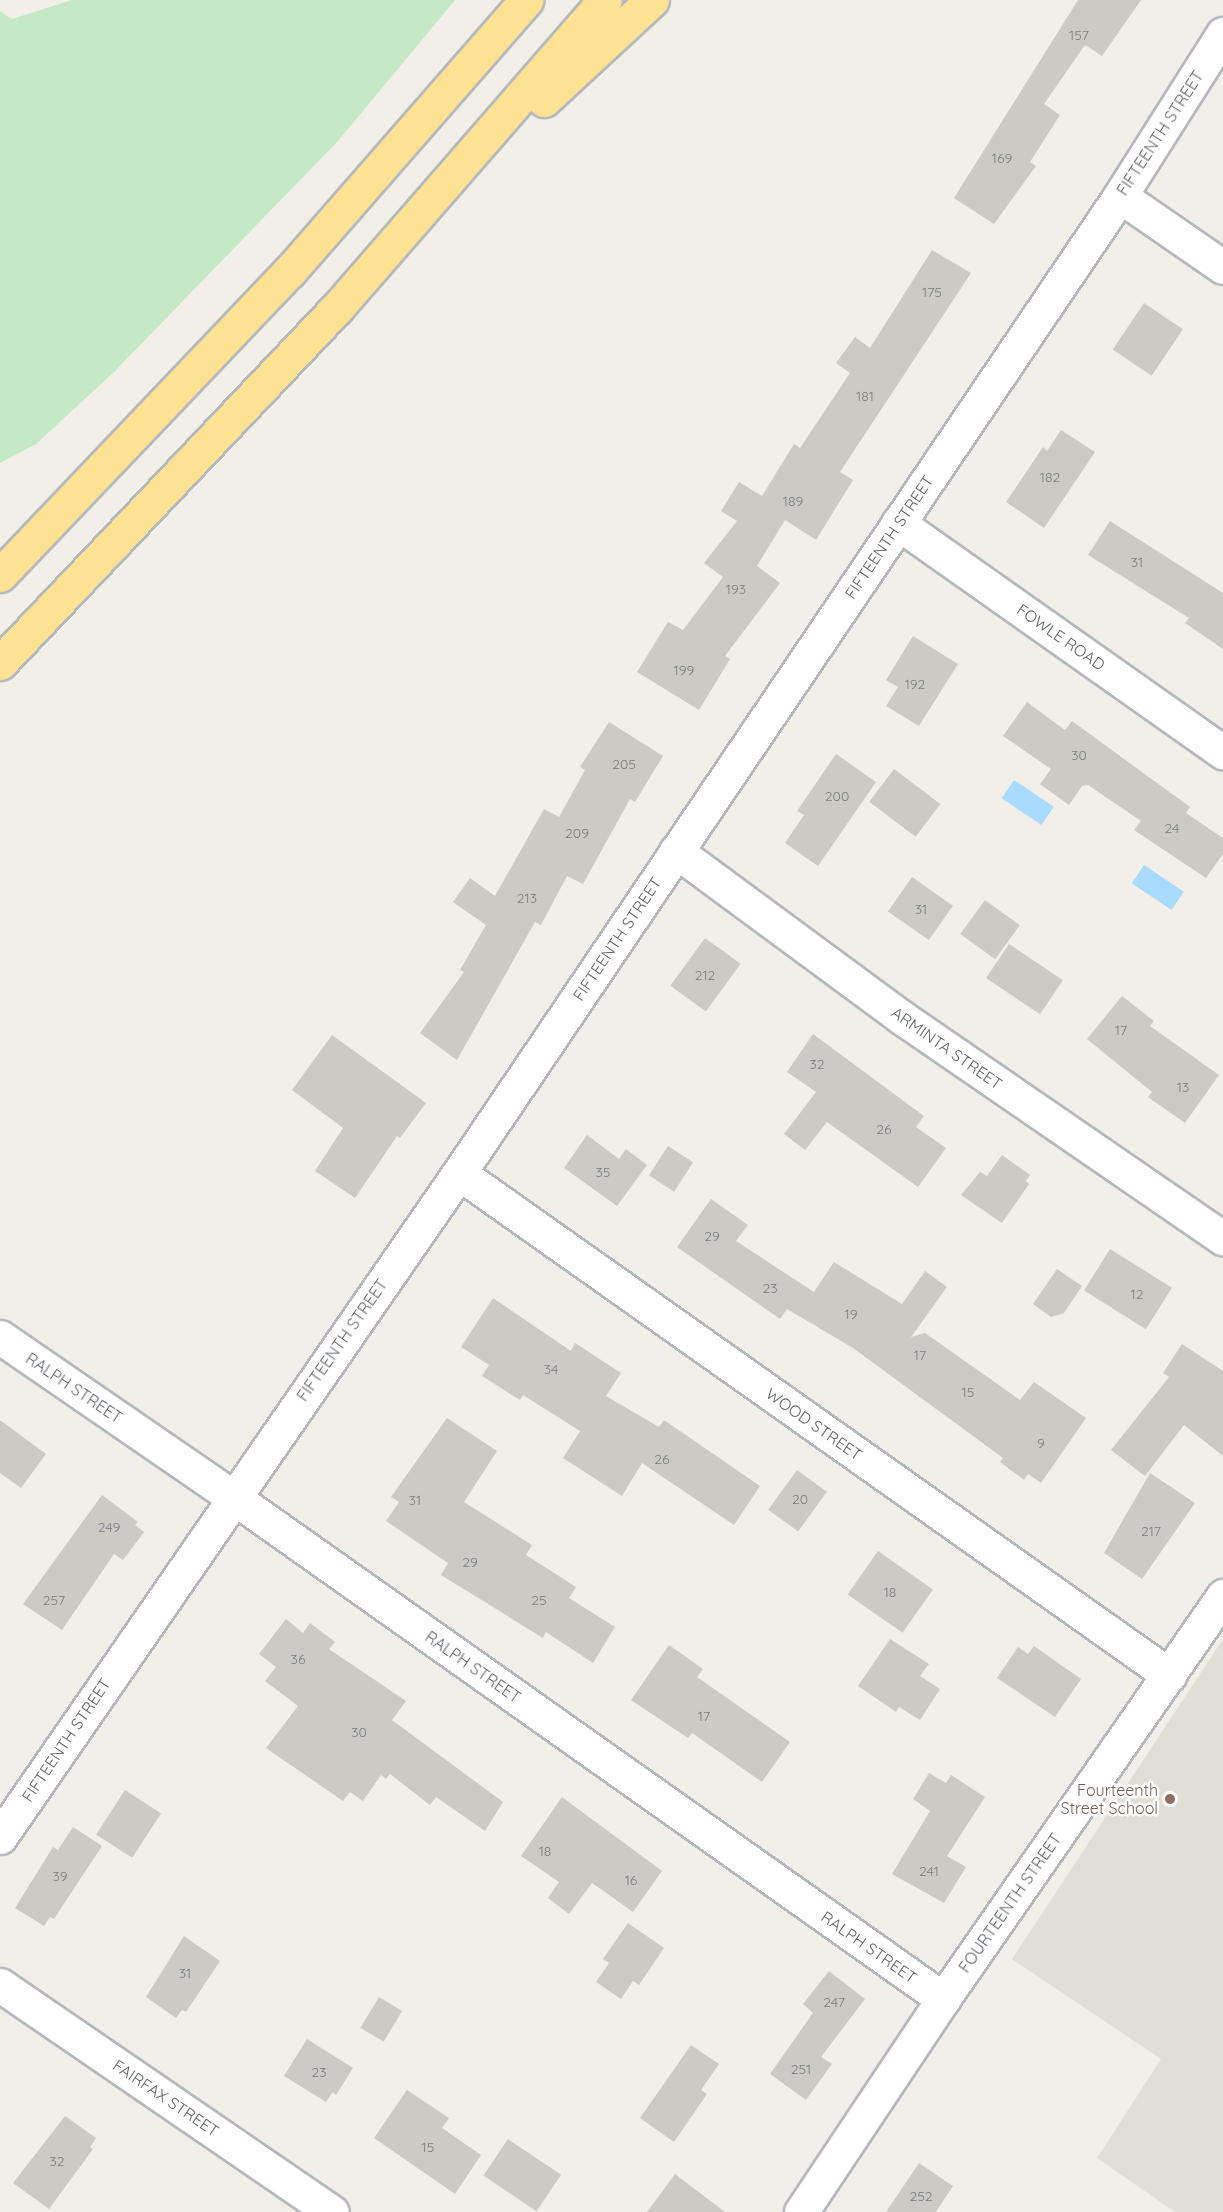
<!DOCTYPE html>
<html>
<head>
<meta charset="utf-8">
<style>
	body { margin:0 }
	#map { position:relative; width:1223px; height:2212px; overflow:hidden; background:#f1efe8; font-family:Quicksand,sans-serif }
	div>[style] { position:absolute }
	.education>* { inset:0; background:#e1ded6 }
	.green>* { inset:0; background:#c5e8c5 }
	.water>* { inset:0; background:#aadaff; transform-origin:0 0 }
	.building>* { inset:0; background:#cccac5; transform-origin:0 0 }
	.roads { filter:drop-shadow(2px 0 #b5b8bc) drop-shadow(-2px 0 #b5b8bc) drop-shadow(0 2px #b5b8bc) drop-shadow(0 -2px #b5b8bc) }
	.street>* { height:33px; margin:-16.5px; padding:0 16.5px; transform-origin:16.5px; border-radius:16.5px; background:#fff }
	.secondary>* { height:33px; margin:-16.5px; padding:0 16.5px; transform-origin:16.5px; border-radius:16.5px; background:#fff }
	.highway>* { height:33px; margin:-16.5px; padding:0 16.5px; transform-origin:16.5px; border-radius:16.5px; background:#fde293 }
	.dots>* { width:16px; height:16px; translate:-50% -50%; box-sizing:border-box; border:3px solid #fff; border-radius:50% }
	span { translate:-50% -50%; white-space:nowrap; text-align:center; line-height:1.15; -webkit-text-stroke:5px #fff; paint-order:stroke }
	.number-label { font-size:14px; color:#7a7d7f }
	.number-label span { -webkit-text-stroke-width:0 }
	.street-label { font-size:16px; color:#5f6368 }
	.education-label { font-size:16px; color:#785e54 }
	.right { translate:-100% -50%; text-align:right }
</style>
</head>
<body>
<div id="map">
	<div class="education">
		<div style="clip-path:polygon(1223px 1639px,1223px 2212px,1175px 2212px,1097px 2158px,1161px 2059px,1012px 1959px)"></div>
	</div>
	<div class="green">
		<div style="clip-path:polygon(72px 0,455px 0,338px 141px,113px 373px,36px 444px,0 463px,0 11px,12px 19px)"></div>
	</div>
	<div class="water">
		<div style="left:1014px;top:780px;width:48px;height:22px;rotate:34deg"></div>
		<div style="left:1144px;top:865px;width:48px;height:22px;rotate:34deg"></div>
	</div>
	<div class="building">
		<div style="clip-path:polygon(1078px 0,1141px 0,1102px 56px,1085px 45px,1044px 104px,1060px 115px,1030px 162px,1036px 166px,994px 224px,954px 198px)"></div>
		<div style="clip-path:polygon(932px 250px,971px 273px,840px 472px,853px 480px,816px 540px,785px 520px,757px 566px,780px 583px,725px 656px,730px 659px,699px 710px,637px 672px,668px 622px,683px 630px,723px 577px,704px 563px,737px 521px,721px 511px,739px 482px,762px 496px,794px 444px,800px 448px,850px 373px,836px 363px,855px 337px,870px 348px)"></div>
		<div style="left:1144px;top:303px;width:47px;height:56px;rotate:34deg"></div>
		<div style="clip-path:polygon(1061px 430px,1095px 452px,1044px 528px,1006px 502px,1043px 447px,1047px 451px)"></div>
		<div style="clip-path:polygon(1110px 521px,1223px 593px,1223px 649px,1185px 623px,1189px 618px,1088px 555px)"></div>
		<div style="clip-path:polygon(913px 636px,958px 664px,919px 726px,886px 706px,898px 687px,886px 680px)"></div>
		<div style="clip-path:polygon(1027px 702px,1065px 730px,1072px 721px,1190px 807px,1186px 813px,1223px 838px,1223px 854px,1206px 878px,1134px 830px,1141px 821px,1088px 785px,1082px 786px,1069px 805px,1040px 784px,1051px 769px,1003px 736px)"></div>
		<div style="clip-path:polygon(609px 722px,663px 756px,635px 802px,630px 799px,583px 884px,567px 876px,541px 925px,535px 922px,457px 1060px,420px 1033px,464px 972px,460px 970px,486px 925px,453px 902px,470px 878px,495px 896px,544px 809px,559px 817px,585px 770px,580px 767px)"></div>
		<div style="clip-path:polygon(836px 754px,876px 782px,818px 866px,785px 843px,804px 815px,797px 811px)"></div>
		<div style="left:894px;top:769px;width:58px;height:41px;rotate:37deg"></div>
		<div style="left:912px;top:877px;width:50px;height:42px;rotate:35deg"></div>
		<div style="left:985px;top:900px;width:43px;height:42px;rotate:36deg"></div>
		<div style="left:705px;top:938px;width:44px;height:59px;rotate:36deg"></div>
		<div style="left:1009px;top:944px;width:65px;height:41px;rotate:34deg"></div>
		<div style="clip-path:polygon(1122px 996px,1154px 1021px,1150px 1026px,1219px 1075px,1185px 1123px,1148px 1097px,1152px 1092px,1087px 1039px)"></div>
		<div style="clip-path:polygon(813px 1034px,924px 1116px,916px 1127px,946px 1148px,918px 1187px,827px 1122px,805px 1150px,784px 1134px,816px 1092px,787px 1072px)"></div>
		<div style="clip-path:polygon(332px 1035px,426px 1103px,400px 1138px,397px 1136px,355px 1198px,315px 1171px,343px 1128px,292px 1090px)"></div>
		<div style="clip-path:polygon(587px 1135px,619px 1159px,626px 1149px,647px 1165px,617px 1206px,564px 1168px)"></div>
		<div style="left:668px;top:1146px;width:30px;height:35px;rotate:33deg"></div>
		<div style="clip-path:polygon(1002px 1155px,1030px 1175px,1026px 1181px,1029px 1184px,1002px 1223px,961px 1195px,980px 1172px,987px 1176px)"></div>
		<div style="clip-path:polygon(711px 1199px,748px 1225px,736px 1241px,814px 1292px,834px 1262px,902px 1304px,925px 1271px,947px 1287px,911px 1337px,925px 1333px,1020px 1400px,1034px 1382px,1086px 1418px,1041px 1483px,1028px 1474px,1024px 1480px,1000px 1462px,1003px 1458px,853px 1348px,787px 1309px,780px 1319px,677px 1247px)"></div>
		<div style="left:1110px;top:1249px;width:73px;height:49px;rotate:32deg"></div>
		<div style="clip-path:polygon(1057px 1269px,1082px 1286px,1064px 1313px,1051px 1317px,1033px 1304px)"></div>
		<div style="clip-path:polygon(493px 1298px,571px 1351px,575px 1343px,621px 1373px,606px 1396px,659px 1427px,664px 1420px,760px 1486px,734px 1525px,642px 1463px,622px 1496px,563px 1458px,580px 1431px,523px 1395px,520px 1400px,482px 1376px,489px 1365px,461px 1347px)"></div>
		<div style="clip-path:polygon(1182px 1344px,1223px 1371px,1223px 1456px,1184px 1425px,1145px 1476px,1111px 1450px,1169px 1377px,1163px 1373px)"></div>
		<div style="clip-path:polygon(447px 1418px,497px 1451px,464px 1502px,532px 1545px,526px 1555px,576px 1587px,569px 1598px,615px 1627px,593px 1663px,546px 1632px,543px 1638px,441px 1575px,448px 1563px,386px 1521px,399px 1502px,391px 1497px)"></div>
		<div style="clip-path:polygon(0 1420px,46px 1454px,21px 1488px,0 1473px)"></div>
		<div style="left:797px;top:1470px;width:37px;height:49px;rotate:36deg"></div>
		<div style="clip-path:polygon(1150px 1473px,1195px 1503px,1142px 1579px,1104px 1553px)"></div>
		<div style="clip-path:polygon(102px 1495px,138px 1522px,135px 1525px,144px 1532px,123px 1560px,114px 1554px,62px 1630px,23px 1604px)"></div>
		<div style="left:878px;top:1551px;width:67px;height:53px;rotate:35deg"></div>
		<div style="clip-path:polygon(286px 1619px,303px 1633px,310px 1623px,335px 1642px,329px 1649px,406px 1701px,392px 1720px,503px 1802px,485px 1831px,436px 1797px,430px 1805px,390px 1774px,386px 1779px,381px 1775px,363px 1801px,350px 1792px,343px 1801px,266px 1748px,298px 1706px,265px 1681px,276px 1667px,259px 1654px)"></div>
		<div style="clip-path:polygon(890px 1639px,929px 1664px,920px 1676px,940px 1689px,920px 1720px,899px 1707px,896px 1712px,858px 1686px)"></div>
		<div style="clip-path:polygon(669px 1645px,703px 1669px,697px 1677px,790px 1742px,762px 1782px,692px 1733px,688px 1738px,631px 1700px)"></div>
		<div style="clip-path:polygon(1034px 1646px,1081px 1679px,1055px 1717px,997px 1678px,1018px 1647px,1028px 1654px)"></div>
		<div style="clip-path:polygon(929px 1773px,946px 1783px,951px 1775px,985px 1797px,947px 1856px,966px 1867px,944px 1903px,892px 1874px,930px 1811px,913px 1799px)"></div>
		<div style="left:125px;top:1790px;width:43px;height:53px;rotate:33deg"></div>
		<div style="clip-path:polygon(562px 1797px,662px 1871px,633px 1912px,592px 1883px,569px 1914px,548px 1898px,559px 1882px,521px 1856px)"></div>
		<div style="clip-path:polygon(73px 1827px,102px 1846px,54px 1919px,50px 1917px,44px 1926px,15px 1908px,53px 1847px,58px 1850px)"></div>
		<div style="clip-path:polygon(628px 1923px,664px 1948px,639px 1985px,633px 1981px,621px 1999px,596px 1982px,609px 1963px,603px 1959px)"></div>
		<div style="clip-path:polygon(184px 1936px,220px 1961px,186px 2012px,182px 2010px,176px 2018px,146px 1997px)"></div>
		<div style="clip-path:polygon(829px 1971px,865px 1999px,821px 2057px,832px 2064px,806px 2100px,770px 2074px,813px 2013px,803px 2004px)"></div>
		<div style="left:379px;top:1997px;width:27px;height:36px;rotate:31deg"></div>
		<div style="clip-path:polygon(307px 2039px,353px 2068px,336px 2095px,333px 2092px,326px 2102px,284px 2076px)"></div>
		<div style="clip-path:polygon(691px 2045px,719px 2064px,701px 2090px,707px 2094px,674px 2142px,640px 2118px)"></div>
		<div style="clip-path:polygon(407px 2090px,449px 2118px,442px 2128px,481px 2155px,455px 2194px,374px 2138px)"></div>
		<div style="clip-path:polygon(65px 2116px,96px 2138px,90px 2147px,93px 2149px,49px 2209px,13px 2183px)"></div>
		<div style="left:508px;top:2139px;width:64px;height:44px;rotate:34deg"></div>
		<div style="clip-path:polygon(919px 2163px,953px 2186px,936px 2212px,886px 2212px)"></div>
		<div style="clip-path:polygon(675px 2174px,725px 2212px,647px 2212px)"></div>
	</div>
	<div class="roads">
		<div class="street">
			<div style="left:1120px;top:196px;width:125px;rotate:34.6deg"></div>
			<div style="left:898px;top:523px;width:398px;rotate:35.2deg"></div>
			<div style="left:676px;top:851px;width:280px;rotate:36.4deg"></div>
			<div style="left:901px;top:1017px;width:391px;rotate:34.5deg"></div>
			<div style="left:459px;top:1173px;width:870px;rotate:35.26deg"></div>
			<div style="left:0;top:1337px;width:283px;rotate:34.5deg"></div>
			<div style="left:233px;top:1497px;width:870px;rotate:35.26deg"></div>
			<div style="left:0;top:1837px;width:807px;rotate:-55.35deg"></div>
			<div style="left:459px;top:1173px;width:1180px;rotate:-55.92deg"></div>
			<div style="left:1120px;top:196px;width:192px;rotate:-57.6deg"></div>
			<div style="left:0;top:1985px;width:402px;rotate:34.4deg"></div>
		</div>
		<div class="secondary">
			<div style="left:801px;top:2212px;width:256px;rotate:-56.3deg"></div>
			<div style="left:943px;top:1999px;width:491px;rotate:-55.2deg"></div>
		</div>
		<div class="highway">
			<div style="left:544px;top:100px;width:147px;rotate:-42.8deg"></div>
			<div style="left:0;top:575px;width:419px;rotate:-46.4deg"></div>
			<div style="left:289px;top:272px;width:361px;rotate:-48.9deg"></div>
			<div style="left:0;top:663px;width:489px;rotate:-46.5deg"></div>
			<div style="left:337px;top:308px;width:408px;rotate:-49deg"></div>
		</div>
	</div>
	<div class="dots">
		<div style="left:1170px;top:1799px;background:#8d6e63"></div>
	</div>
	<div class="number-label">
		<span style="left:1079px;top:35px">157</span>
		<span style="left:1002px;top:158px">169</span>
		<span style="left:932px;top:292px">175</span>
		<span style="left:865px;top:396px">181</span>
		<span style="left:1050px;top:477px">182</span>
		<span style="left:793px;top:501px">189</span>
		<span style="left:1137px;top:562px">31</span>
		<span style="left:736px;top:589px">193</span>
		<span style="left:684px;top:670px">199</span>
		<span style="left:915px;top:684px">192</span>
		<span style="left:1079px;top:755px">30</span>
		<span style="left:624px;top:764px">205</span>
		<span style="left:837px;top:796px">200</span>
		<span style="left:1172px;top:828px">24</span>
		<span style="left:577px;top:833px">209</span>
		<span style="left:527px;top:898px">213</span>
		<span style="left:921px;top:909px">31</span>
		<span style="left:705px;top:975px">212</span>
		<span style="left:1121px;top:1030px">17</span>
		<span style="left:817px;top:1064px">32</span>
		<span style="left:1183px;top:1087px">13</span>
		<span style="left:884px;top:1129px">26</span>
		<span style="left:603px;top:1172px">35</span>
		<span style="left:712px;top:1236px">29</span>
		<span style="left:770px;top:1288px">23</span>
		<span style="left:1137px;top:1294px">12</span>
		<span style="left:851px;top:1314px">19</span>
		<span style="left:920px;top:1355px">17</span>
		<span style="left:551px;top:1369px">34</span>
		<span style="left:968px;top:1392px">15</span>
		<span style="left:1041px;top:1443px">9</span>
		<span style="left:662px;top:1459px">26</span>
		<span style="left:800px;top:1499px">20</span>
		<span style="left:415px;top:1500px">31</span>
		<span style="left:109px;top:1527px">249</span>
		<span style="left:1151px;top:1531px">217</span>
		<span style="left:470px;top:1562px">29</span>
		<span style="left:890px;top:1592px">18</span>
		<span style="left:54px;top:1600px">257</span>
		<span style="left:539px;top:1600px">25</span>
		<span style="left:298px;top:1659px">36</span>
		<span style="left:704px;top:1716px">17</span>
		<span style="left:359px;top:1732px">30</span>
		<span style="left:545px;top:1851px">18</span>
		<span style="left:929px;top:1871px">241</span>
		<span style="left:60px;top:1876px">39</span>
		<span style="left:631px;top:1880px">16</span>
		<span style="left:185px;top:1973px">31</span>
		<span style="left:834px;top:2002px">247</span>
		<span style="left:801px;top:2069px">251</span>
		<span style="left:319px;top:2072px">23</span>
		<span style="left:428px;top:2147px">15</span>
		<span style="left:57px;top:2161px">32</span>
		<span style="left:921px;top:2196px">252</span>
	</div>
	<div class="street-label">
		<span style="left:1160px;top:133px;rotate:-57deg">FIFTEENTH STREET</span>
		<span style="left:889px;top:537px;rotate:-56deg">FIFTEENTH STREET</span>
		<span style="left:1061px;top:637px;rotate:35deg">FOWLE ROAD</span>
		<span style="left:617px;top:939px;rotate:-56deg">FIFTEENTH STREET</span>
		<span style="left:947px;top:1048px;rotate:35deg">ARMINTA STREET</span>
		<span style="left:342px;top:1340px;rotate:-55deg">FIFTEENTH STREET</span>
		<span style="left:74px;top:1388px;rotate:34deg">RALPH STREET</span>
		<span style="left:814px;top:1424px;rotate:35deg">WOOD STREET</span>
		<span style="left:473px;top:1667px;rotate:35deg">RALPH STREET</span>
		<span style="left:66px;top:1740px;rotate:-56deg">FIFTEENTH STREET</span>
		<span style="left:1010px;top:1903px;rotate:-55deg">FOURTEENTH STREET</span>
		<span style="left:869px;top:1947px;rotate:35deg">RALPH STREET</span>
		<span style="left:166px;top:2098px;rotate:34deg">FAIRFAX STREET</span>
	</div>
	<div class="education-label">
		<span class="right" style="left:1158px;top:1799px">Fourteenth<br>Street School</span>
	</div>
</div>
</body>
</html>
